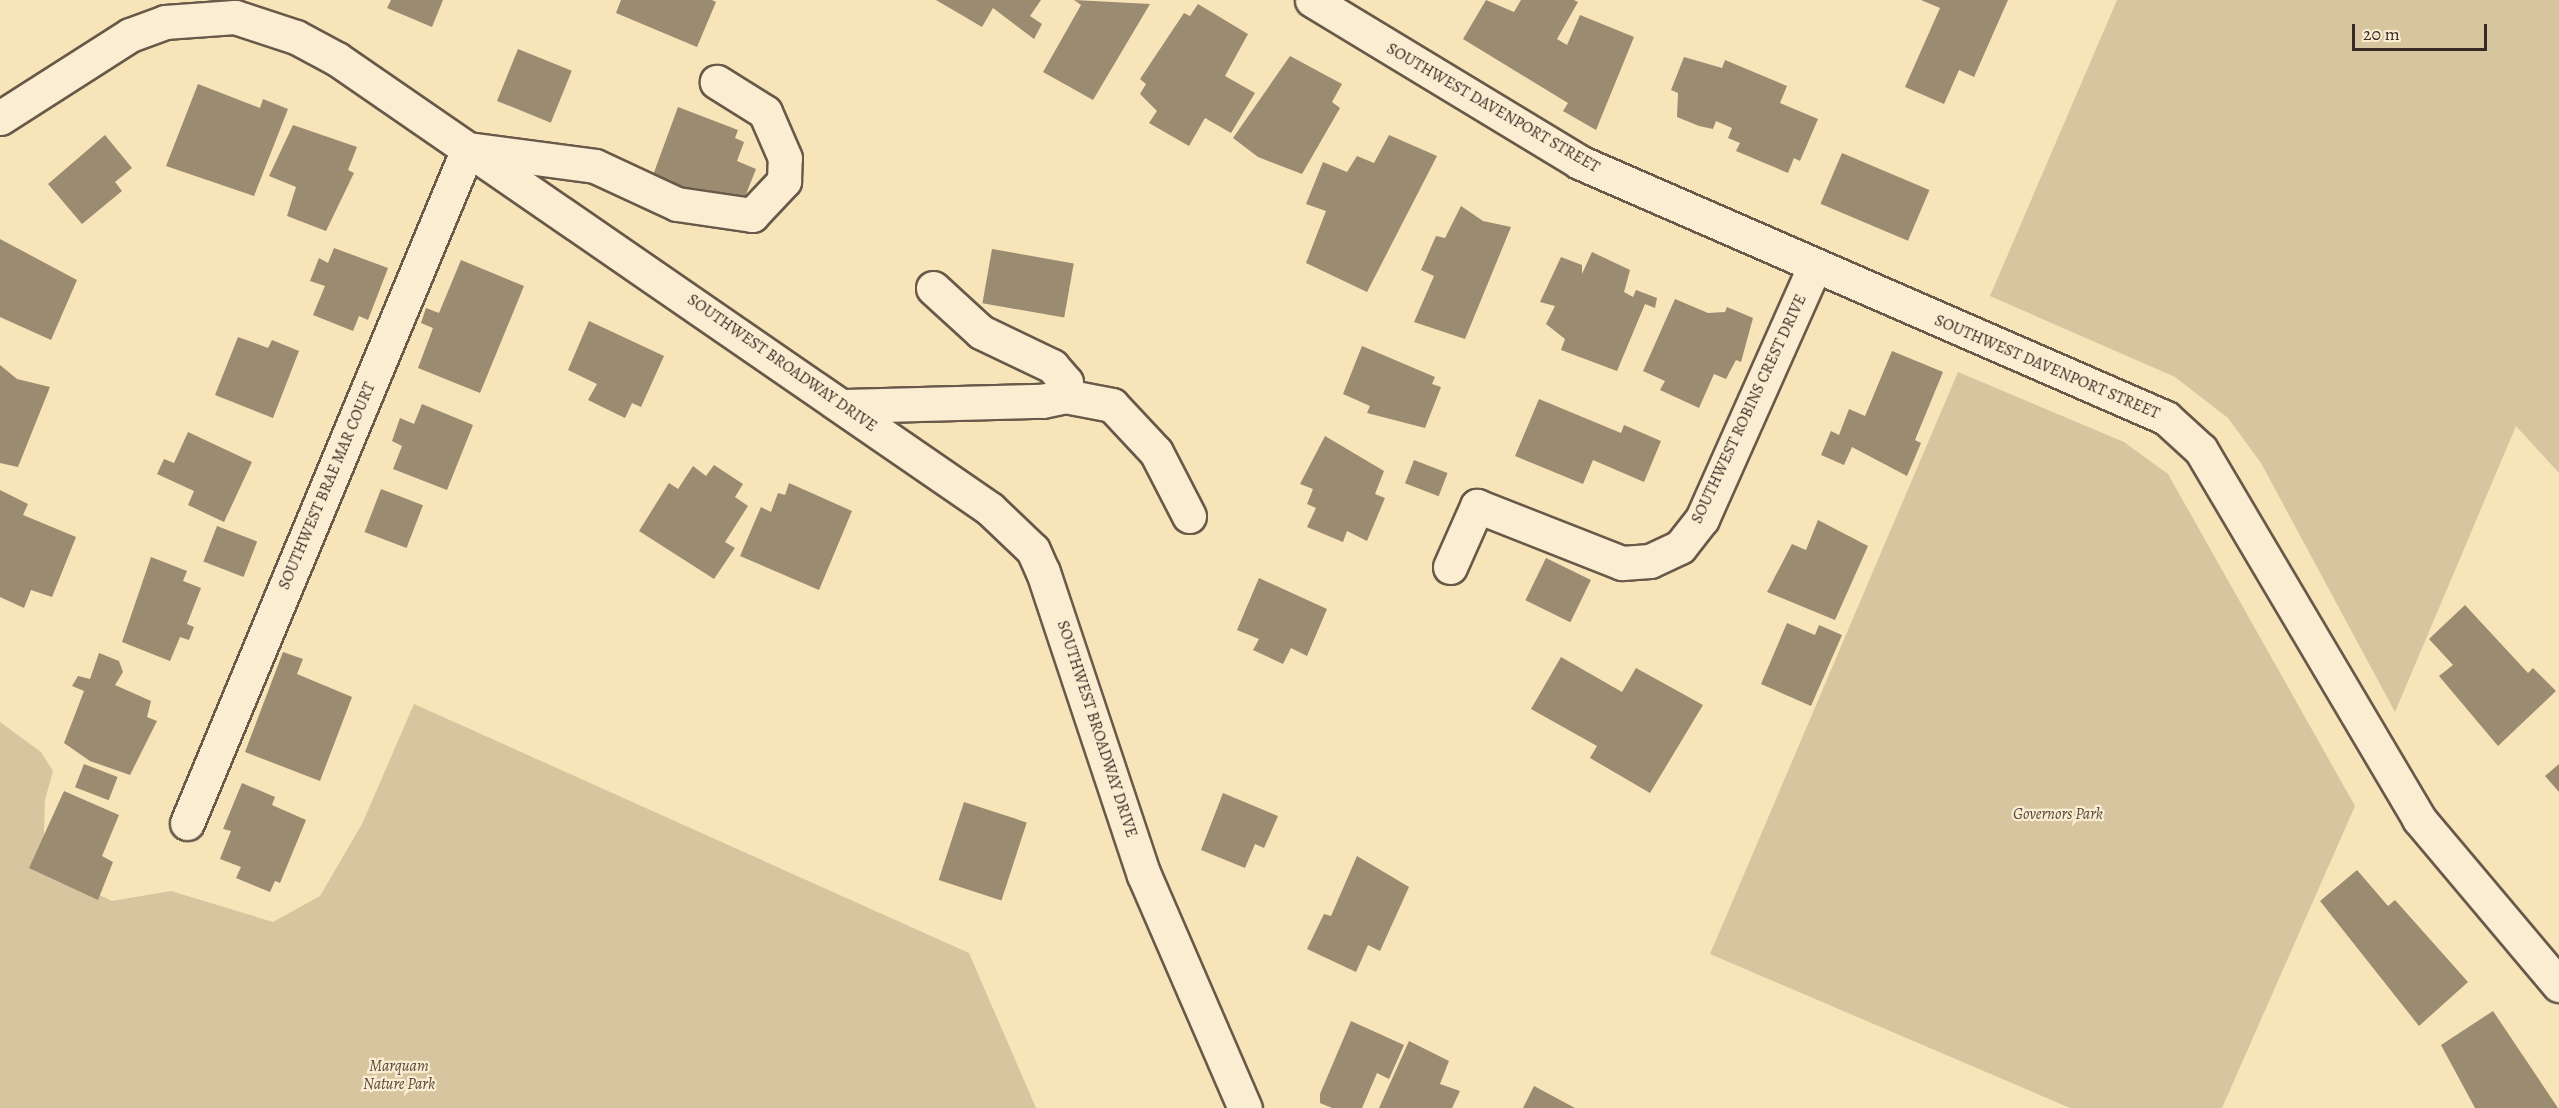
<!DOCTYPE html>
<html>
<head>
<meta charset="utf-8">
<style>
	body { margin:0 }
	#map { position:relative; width:2559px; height:1108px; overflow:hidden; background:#f7e4b8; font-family:Alegreya,serif }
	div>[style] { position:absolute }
	.green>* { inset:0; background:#d7c59f }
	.building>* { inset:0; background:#9b8b71; transform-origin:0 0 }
	.roads { filter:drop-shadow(2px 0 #68594a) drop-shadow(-2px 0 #68594a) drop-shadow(0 2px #68594a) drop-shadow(0 -2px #68594a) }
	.minor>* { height:33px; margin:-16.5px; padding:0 16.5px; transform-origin:16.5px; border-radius:16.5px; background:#faedd1 }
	span { translate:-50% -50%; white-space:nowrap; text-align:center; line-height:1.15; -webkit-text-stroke:4.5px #faedd1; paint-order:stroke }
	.street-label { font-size:16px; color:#382b25 }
	.park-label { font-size:16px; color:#584a3d; font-style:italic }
	.scale { position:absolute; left:2352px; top:24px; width:135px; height:27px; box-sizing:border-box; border:3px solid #382b25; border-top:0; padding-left:8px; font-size:18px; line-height:21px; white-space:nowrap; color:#382b25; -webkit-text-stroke:4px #faedd1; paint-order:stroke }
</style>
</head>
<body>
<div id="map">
	<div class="green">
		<div style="clip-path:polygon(2117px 0,2559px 0,2559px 473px,2516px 426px,2395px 712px,2261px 463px,2228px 418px,2175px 377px,1990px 296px)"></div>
		<div style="clip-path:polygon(1958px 372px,2124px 442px,2168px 474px,2355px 806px,2222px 1108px,2070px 1108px,1710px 954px)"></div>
		<div style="clip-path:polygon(414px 704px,969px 953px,1036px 1108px,0 1108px,0 722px,41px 752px,53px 771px,45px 800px,43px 861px,59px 876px,112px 901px,171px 891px,273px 922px,320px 896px,362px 824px)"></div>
	</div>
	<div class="building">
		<div style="clip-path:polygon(391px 0,443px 0,432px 27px,387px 8px)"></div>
		<div style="clip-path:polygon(621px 0,712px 0,716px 2px,697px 47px,616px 13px)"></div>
		<div style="clip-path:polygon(936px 0,1041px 0,1030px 16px,1042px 24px,1034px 39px,993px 8px,982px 27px)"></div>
		<div style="clip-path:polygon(1074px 0,1150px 4px,1093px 100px,1043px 72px,1081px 5px)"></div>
		<div style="clip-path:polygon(1486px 0,1514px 12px,1521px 0,1574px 0,1578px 2px,1557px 39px,1567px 45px,1580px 15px,1634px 37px,1596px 130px,1563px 111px,1568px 103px,1463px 39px)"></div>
		<div style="clip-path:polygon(1921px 0,2008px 0,1974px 77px,1959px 70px,1944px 104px,1905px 87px,1940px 8px)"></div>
		<div style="clip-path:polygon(1198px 4px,1248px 34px,1225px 76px,1255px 93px,1231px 133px,1205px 118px,1189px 146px,1149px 123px,1157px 111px,1140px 94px,1146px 84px,1140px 79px,1184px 13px,1190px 16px)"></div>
		<div style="left:518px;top:49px;width:58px;height:56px;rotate:22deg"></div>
		<div style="clip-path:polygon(1290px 56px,1342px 84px,1332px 102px,1340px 108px,1302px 174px,1258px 157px,1233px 138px)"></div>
		<div style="clip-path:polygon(1684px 57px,1722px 68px,1725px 60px,1787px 86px,1780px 103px,1818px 119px,1800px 161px,1794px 158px,1788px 173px,1736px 151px,1740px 143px,1728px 138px,1732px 128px,1716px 121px,1713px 129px,1699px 126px,1677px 117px,1678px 93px,1671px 90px)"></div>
		<div style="clip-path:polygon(198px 84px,260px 108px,263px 99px,288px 109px,254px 196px,166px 166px)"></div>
		<div style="clip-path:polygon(678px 107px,738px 130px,735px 138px,744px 142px,737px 161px,756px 169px,741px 207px,649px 186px)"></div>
		<div style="clip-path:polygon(293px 125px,357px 147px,348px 170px,354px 173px,326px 231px,287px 216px,296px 187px,269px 176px)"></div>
		<div style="clip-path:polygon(105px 135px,132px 168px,115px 182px,122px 191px,82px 224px,48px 184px)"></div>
		<div style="clip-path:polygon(1389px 135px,1437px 156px,1367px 292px,1306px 263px,1326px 211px,1306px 204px,1323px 162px,1347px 172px,1357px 156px,1374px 163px)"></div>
		<div style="left:1842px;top:153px;width:95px;height:55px;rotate:23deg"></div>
		<div style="clip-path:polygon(1461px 206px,1483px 221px,1511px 227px,1465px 339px,1414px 322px,1434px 276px,1421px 270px,1436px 236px,1445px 238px)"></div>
		<div style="clip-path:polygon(0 239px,77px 280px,51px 340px,0 317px)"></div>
		<div style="clip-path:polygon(334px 248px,388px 268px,368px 320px,359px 316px,353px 331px,313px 315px,325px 286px,310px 281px,319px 258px,328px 263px)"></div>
		<div style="left:992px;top:249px;width:83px;height:55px;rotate:10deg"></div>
		<div style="clip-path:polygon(1592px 252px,1630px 270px,1624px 292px,1633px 297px,1636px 290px,1657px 298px,1655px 308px,1645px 304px,1617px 371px,1561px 350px,1565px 339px,1546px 324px,1555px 306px,1540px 302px,1561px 257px,1582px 265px,1582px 274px)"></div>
		<div style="clip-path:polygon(461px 260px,524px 286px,480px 393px,418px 368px,433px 328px,421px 323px,426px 308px,439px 313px)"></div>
		<div style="clip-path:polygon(1675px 299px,1708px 313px,1725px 312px,1727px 307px,1753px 318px,1741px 362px,1736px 360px,1726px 379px,1714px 374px,1699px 408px,1660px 390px,1665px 381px,1643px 371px)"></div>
		<div style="clip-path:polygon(589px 321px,664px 356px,641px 407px,632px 403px,625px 418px,588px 400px,597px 384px,568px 370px)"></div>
		<div style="clip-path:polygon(238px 337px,268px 348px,272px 340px,299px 351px,273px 418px,215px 395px)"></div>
		<div style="clip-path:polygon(1362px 346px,1435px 377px,1432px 384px,1441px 387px,1425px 428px,1367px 413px,1370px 406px,1343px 394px)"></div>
		<div style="clip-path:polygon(1892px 351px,1943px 372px,1915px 440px,1921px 443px,1907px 476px,1852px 447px,1844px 465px,1821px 455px,1831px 431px,1839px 435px,1849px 409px,1865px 416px)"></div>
		<div style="clip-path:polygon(0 365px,17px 379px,50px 387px,18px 467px,0 463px)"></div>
		<div style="clip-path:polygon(1539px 399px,1621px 433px,1624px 425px,1661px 441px,1644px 482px,1593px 460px,1583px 484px,1515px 456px)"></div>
		<div style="clip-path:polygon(422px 404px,473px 425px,447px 490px,393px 469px,402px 446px,392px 441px,400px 418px,414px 424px)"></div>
		<div style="clip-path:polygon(188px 432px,252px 462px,224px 522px,188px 505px,194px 491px,157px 474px,164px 459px,174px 463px)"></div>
		<div style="clip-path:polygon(1325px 436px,1384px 471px,1375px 494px,1385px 498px,1367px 541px,1347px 531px,1343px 542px,1307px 527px,1316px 508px,1307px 504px,1313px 489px,1300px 484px)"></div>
		<div style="left:1414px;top:460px;width:36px;height:25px;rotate:21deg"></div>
		<div style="clip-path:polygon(714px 465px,743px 484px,735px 497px,748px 506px,725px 542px,735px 548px,714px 579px,639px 531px,669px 483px,678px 489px,693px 466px,706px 476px)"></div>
		<div style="clip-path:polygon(789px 483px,852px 511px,819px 590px,740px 556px,761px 507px,771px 512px,778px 493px,785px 495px)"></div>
		<div style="left:381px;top:489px;width:45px;height:46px;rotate:21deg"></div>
		<div style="clip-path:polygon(0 490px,28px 504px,23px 515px,76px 537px,52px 597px,31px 590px,24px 608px,0 597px)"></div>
		<div style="clip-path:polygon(1818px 520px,1868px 546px,1835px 620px,1767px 592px,1792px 544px,1806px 550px)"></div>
		<div style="left:217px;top:526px;width:43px;height:38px;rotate:21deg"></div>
		<div style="clip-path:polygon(151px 557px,187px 571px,183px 581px,201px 588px,187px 624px,194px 627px,189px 640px,180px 637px,170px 661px,122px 642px)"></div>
		<div style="left:1546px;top:558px;width:50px;height:47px;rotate:26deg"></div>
		<div style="clip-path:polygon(1259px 578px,1327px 609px,1307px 656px,1291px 648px,1283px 664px,1253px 650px,1259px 639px,1237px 630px)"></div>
		<div style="clip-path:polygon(2465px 605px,2528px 673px,2533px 668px,2556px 691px,2498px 746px,2439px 676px,2453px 665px,2429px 639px)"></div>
		<div style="clip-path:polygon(1787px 623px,1815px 635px,1819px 625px,1842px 635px,1811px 706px,1761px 684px)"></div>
		<div style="clip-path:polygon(283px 652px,303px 659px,297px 674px,352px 697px,320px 781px,245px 752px)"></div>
		<div style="clip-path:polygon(99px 653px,119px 661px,123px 672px,115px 685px,151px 701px,147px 717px,157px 721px,130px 775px,90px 761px,64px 743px,84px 691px,72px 686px,78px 676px,90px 679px)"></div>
		<div style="clip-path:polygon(1561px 657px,1622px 692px,1636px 668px,1703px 705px,1650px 793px,1590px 758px,1597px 746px,1531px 709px)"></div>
		<div style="left:84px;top:764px;width:36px;height:25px;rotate:21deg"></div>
		<div style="clip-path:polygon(2559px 764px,2559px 792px,2545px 776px)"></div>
		<div style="clip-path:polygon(242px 783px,275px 797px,272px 805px,306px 820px,280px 883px,275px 881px,270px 892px,236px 878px,241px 867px,220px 859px,231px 831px,223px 829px)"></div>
		<div style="clip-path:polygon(64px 791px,119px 815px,102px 856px,113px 862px,98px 900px,29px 868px)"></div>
		<div style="clip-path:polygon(1223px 793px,1278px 816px,1264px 848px,1255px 844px,1245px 868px,1201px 850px)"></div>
		<div style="left:964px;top:802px;width:66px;height:82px;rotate:18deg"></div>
		<div style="clip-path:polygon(1357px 856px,1409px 887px,1380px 951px,1368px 945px,1356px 972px,1307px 949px,1324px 914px,1331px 916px)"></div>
		<div style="clip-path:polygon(2357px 870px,2388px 906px,2395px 900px,2468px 982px,2419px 1026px,2320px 901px)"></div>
		<div style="clip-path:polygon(2493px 1011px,2558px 1108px,2475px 1108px,2441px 1045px)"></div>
		<div style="clip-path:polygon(1351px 1021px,1404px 1045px,1389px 1079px,1377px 1073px,1362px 1108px,1332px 1108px,1320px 1103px,1320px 1094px)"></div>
		<div style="clip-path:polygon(1409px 1041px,1449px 1061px,1440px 1084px,1460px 1091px,1452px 1108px,1379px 1108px)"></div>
		<div style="clip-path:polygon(1534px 1086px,1575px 1108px,1523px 1108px)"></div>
	</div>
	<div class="roads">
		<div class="minor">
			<div style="left:1312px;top:0;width:312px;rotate:31.2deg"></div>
			<div style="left:1579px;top:162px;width:640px;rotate:23.56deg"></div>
			<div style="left:2166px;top:418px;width:47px;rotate:42.4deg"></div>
			<div style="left:2201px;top:450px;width:429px;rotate:59.4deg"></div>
			<div style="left:2419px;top:819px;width:217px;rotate:49.9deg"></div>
			<div style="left:0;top:118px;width:154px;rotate:-32.6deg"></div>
			<div style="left:130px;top:35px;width:37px;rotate:-20deg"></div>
			<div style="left:165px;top:22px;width:70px;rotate:-4.1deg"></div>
			<div style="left:235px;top:17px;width:64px;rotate:18.2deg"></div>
			<div style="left:296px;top:37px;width:47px;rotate:28.2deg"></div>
			<div style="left:337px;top:59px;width:793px;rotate:34.57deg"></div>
			<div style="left:990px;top:509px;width:59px;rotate:43.6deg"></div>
			<div style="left:1033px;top:550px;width:24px;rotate:66deg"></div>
			<div style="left:1043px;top:572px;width:319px;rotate:71.6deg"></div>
			<div style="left:1144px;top:875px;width:254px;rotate:66.6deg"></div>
			<div style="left:933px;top:288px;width:65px;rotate:42.5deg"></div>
			<div style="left:981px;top:332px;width:79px;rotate:25.6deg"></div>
			<div style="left:1052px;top:366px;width:21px;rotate:49deg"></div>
			<div style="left:1066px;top:382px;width:14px;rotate:94deg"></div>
			<div style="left:845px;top:406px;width:197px;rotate:-1.5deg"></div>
			<div style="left:1042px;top:401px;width:24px;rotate:-12deg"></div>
			<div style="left:1065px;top:396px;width:48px;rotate:10.8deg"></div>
			<div style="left:1112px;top:405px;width:64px;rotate:46.9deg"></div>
			<div style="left:1156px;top:452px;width:72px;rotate:62.7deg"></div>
			<div style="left:1450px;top:567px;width:67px;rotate:-66.1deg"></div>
			<div style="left:1477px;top:506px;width:156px;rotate:21.5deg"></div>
			<div style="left:1622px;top:563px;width:28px;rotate:-4deg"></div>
			<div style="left:1650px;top:561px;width:33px;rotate:-25deg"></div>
			<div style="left:1680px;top:547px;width:36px;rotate:-52deg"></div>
			<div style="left:1702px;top:519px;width:276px;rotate:-66deg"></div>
			<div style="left:187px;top:823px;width:730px;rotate:-67.37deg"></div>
			<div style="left:468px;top:149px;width:128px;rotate:7.6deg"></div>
			<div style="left:595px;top:166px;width:90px;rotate:24.9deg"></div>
			<div style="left:677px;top:204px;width:76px;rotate:8.3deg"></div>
			<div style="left:752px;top:215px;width:47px;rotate:-46.7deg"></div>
			<div style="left:784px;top:181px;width:23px;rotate:-88deg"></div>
			<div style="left:785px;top:158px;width:50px;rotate:-113.5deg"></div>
			<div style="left:765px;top:112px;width:57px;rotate:-148deg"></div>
		</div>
	</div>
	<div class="street-label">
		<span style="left:1493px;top:108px;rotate:30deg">SOUTHWEST DAVENPORT STREET</span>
		<span style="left:782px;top:363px;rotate:35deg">SOUTHWEST BROADWAY DRIVE</span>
		<span style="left:2047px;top:367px;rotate:23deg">SOUTHWEST DAVENPORT STREET</span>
		<span style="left:1749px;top:409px;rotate:-65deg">SOUTHWEST ROBINS CREST DRIVE</span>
		<span style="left:327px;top:486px;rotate:-67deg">SOUTHWEST BRAE MAR COURT</span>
		<span style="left:1097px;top:729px;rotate:72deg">SOUTHWEST BROADWAY DRIVE</span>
	</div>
	<div class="park-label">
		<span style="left:2058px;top:814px">Governors Park</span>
		<span style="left:399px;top:1075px">Marquam<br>Nature Park</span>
	</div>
	<div class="scale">20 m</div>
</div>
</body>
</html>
